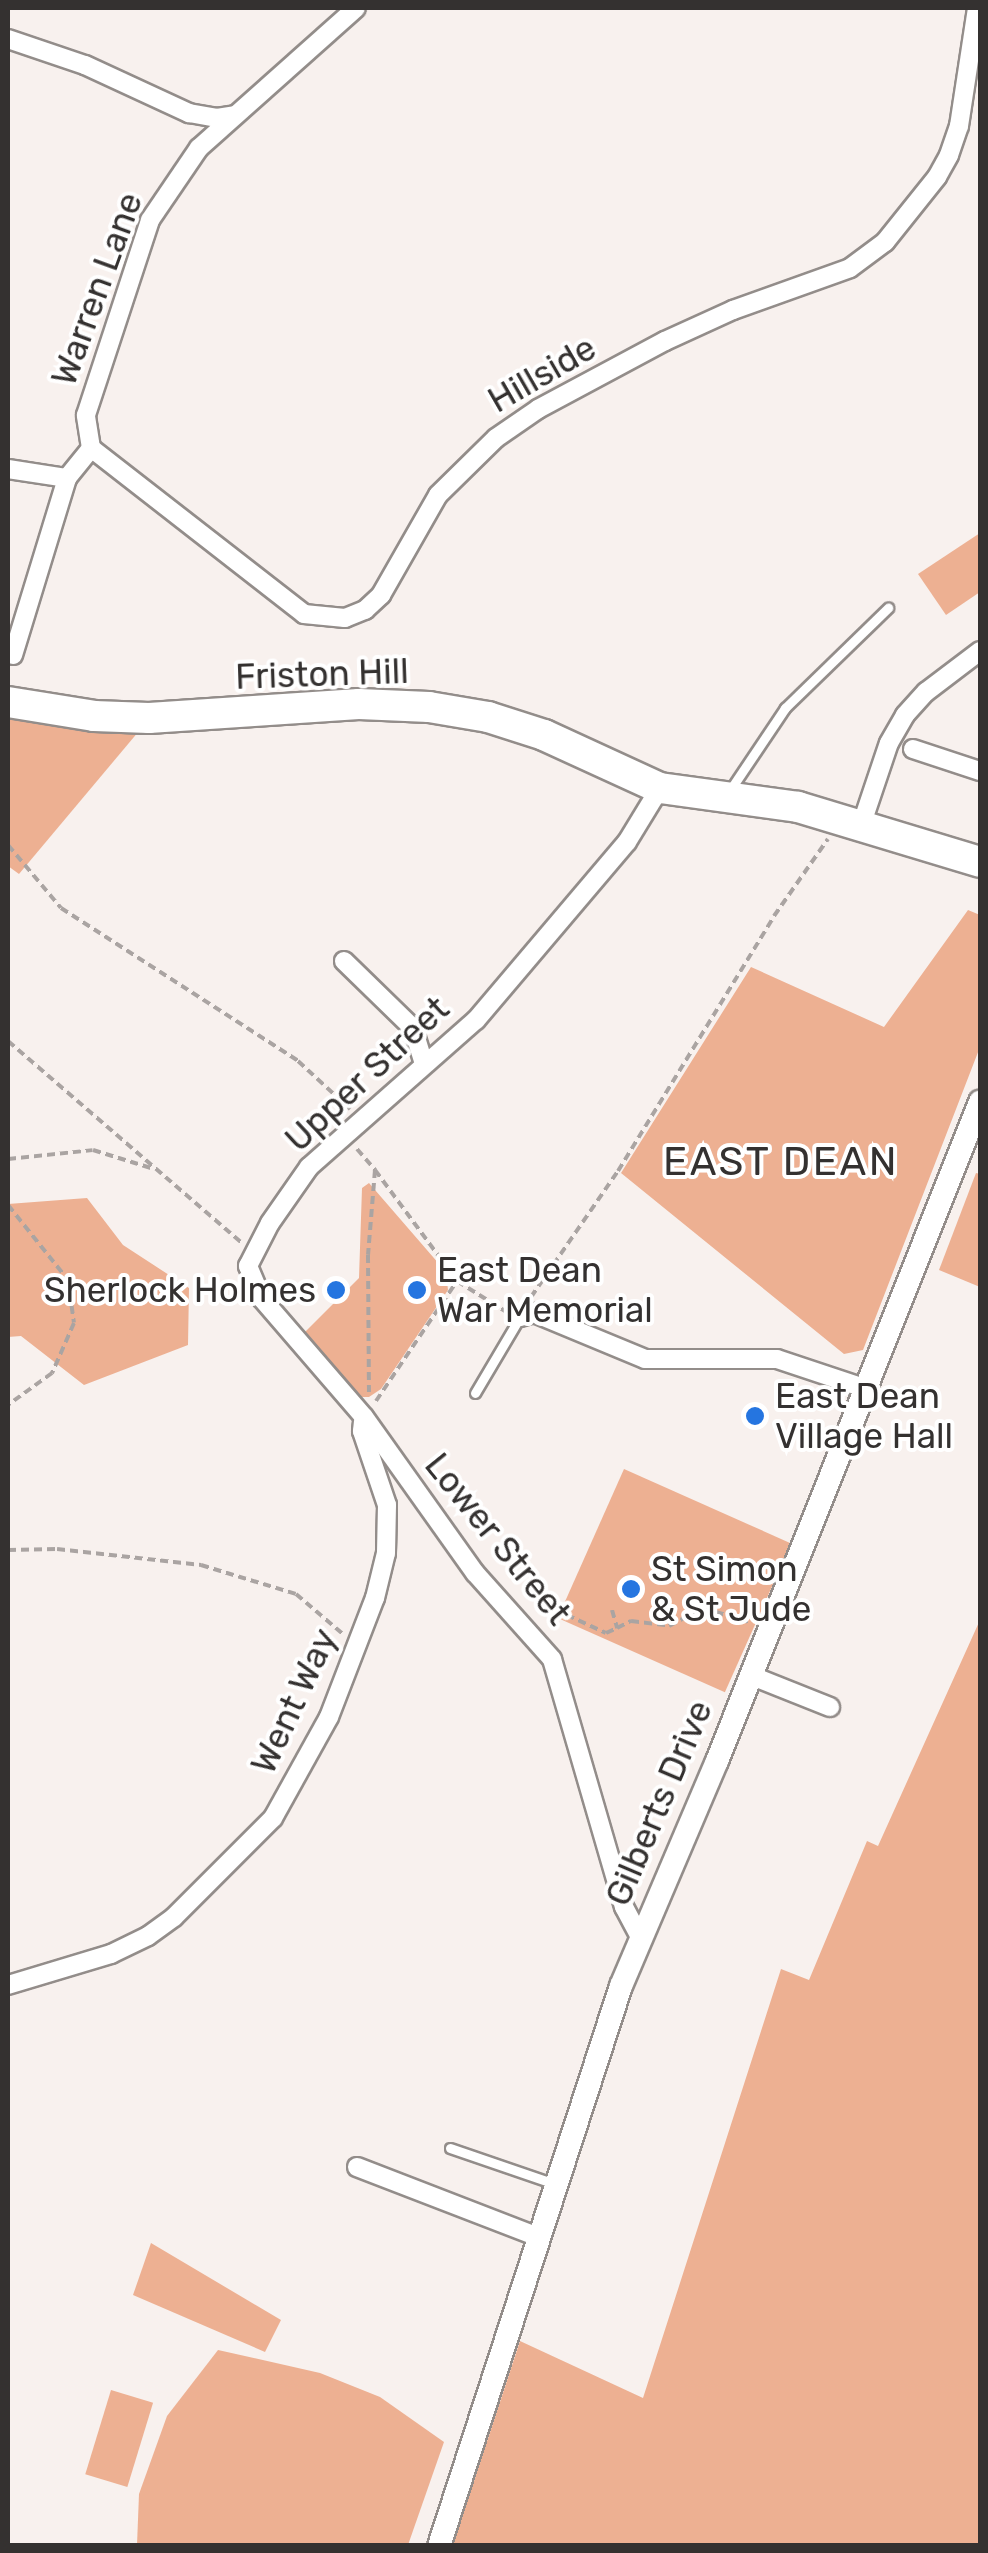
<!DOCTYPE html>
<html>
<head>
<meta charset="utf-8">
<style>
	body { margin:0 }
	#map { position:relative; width:988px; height:2553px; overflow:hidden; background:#f8f1ee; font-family:Rubik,sans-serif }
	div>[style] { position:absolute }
	.green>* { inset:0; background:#edb092; transform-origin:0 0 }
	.path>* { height:4px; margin-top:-2px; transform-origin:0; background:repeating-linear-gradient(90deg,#aaa4a2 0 8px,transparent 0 13px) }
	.roads { filter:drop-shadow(2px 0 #938d8a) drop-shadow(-2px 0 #938d8a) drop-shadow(0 2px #938d8a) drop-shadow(0 -2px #938d8a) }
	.service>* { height:9px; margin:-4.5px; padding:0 4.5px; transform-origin:4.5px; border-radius:4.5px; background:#fff }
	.minor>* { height:18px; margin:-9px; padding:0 9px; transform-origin:9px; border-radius:9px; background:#fff }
	.tertiary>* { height:22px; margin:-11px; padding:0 11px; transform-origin:11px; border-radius:11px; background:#fff }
	.primary>* { height:30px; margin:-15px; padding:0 15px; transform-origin:15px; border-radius:15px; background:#fff }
	.dots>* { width:28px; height:28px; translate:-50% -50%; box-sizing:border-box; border:5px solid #fff; border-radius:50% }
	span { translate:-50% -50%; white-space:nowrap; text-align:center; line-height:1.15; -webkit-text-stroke:8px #fff; paint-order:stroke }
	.street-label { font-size:35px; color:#343130 }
	.poi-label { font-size:35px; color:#343130 }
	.left { translate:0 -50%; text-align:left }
	.right { translate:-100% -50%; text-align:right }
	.quarter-label { font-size:40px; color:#343130; letter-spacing:2.5px }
	.frame { position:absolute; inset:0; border:10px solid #343130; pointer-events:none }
</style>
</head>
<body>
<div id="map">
	<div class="green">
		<div style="clip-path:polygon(980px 533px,980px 592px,946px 615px,918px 574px)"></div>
		<div style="clip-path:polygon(8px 714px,139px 731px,19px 874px,8px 866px)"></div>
		<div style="clip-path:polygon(968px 910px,980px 915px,980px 1047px,863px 1350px,844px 1354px,621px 1173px,751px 967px,884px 1027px)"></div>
		<div style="clip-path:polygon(976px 1173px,980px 1174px,980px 1287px,939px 1270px)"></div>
		<div style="clip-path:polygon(369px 1183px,446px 1272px,448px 1290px,381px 1389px,369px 1397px,359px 1397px,303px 1334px,359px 1278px,362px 1188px)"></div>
		<div style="clip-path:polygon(87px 1198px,123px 1245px,189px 1288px,188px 1345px,84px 1385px,21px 1336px,8px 1337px,8px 1204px)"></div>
		<div style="left:624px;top:1469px;width:183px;height:163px;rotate:24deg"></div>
		<div style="clip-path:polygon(980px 1620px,980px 2545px,453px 2545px,520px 2341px,643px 2398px,781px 1969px,809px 1980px,867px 1841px,878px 1846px)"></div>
		<div style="clip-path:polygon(151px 2243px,281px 2320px,265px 2352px,133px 2295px)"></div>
		<div style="clip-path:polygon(218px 2350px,320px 2373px,380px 2397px,444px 2442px,408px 2545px,137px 2545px,139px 2494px,167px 2416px)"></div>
		<div style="left:111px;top:2390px;width:44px;height:88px;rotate:17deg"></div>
	</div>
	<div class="path">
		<div style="left:8px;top:845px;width:82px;rotate:49.9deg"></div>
		<div style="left:61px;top:908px;width:282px;rotate:32.8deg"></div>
		<div style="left:298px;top:1061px;width:71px;rotate:42.7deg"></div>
		<div style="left:8px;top:1041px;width:309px;rotate:40.8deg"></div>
		<div style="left:357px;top:1149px;width:28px;rotate:49deg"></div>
		<div style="left:375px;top:1170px;width:85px;rotate:94.7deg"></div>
		<div style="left:368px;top:1255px;width:137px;rotate:89.6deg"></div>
		<div style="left:8px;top:1159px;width:85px;rotate:-6deg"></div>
		<div style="left:93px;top:1150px;width:64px;rotate:17.3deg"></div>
		<div style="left:375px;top:1170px;width:138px;rotate:53.5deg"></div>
		<div style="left:457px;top:1281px;width:57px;rotate:32deg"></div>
		<div style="left:8px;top:1205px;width:96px;rotate:51.3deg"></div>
		<div style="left:68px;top:1280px;width:43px;rotate:82.1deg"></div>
		<div style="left:74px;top:1323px;width:55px;rotate:113.7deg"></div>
		<div style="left:52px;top:1373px;width:54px;rotate:144deg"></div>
		<div style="left:531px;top:1297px;width:153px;rotate:-55.4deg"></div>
		<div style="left:618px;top:1171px;width:299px;rotate:-58.5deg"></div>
		<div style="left:774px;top:916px;width:94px;rotate:-55deg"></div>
		<div style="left:376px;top:1401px;width:145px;rotate:-56deg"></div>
		<div style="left:8px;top:1550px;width:49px;rotate:-1.2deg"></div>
		<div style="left:57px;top:1549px;width:145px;rotate:6.3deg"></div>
		<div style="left:201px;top:1565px;width:99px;rotate:17deg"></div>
		<div style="left:296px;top:1594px;width:62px;rotate:40.4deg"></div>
		<div style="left:543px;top:1604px;width:69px;rotate:24.7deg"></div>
		<div style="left:606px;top:1633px;width:12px;rotate:-24deg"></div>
		<div style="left:612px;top:1610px;width:19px;rotate:74deg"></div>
		<div style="left:617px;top:1628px;width:16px;rotate:-27deg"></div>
		<div style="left:631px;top:1621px;width:38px;rotate:7deg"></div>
		<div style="left:669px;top:1626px;width:38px;rotate:-28deg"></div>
		<div style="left:703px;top:1608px;width:51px;rotate:17deg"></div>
	</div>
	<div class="roads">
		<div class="service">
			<div style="left:730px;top:790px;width:99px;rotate:-56.1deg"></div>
			<div style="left:785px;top:708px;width:144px;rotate:-44.2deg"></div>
			<div style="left:475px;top:1393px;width:88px;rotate:-59.4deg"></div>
			<div style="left:450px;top:2148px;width:111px;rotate:18.9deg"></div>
		</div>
		<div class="minor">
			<div style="left:8px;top:39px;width:81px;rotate:18.7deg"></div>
			<div style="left:85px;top:65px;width:115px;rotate:24.8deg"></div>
			<div style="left:189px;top:113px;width:28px;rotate:10deg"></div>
			<div style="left:217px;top:118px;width:18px;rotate:-9deg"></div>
			<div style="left:91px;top:448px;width:270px;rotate:37.9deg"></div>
			<div style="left:304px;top:614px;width:41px;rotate:5.6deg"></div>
			<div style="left:345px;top:618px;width:22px;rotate:-22deg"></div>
			<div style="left:365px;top:610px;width:22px;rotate:-43deg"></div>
			<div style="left:381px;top:595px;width:115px;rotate:-60.3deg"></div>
			<div style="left:438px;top:495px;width:81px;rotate:-44.5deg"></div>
			<div style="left:496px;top:438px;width:51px;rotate:-34.6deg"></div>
			<div style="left:538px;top:409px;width:144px;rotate:-28.2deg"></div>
			<div style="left:665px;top:341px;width:75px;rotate:-24.5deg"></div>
			<div style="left:733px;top:310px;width:124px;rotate:-19.7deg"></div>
			<div style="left:850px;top:268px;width:44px;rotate:-36.6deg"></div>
			<div style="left:885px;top:242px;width:83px;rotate:-51.3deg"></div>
			<div style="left:937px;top:177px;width:25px;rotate:-61deg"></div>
			<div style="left:949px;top:155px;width:31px;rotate:-71deg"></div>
			<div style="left:959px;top:126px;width:119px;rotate:-81.3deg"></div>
			<div style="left:8px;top:469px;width:60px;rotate:8.7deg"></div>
			<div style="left:13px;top:655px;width:185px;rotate:-73deg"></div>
			<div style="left:67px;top:478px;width:38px;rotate:-51deg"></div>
			<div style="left:91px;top:448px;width:33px;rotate:-99deg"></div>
			<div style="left:86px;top:415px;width:205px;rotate:-71.8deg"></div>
			<div style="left:150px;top:220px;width:87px;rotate:-55.8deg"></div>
			<div style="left:199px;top:148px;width:210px;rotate:-41.7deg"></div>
			<div style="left:913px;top:749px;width:71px;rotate:18.2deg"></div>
			<div style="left:862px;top:823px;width:84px;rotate:-71.4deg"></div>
			<div style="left:889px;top:743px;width:32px;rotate:-60deg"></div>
			<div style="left:905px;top:715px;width:31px;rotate:-48deg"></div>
			<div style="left:926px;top:692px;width:68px;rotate:-37.2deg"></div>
			<div style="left:344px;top:961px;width:96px;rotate:44.2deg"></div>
			<div style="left:413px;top:1028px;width:37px;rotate:73deg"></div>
			<div style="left:520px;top:1317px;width:15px;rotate:-16deg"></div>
			<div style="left:534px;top:1313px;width:120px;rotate:22.5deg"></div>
			<div style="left:645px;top:1359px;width:132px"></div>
			<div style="left:777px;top:1359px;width:95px;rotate:18.4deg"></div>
			<div style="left:752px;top:1676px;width:84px;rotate:21.7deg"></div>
			<div style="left:640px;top:1937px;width:34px;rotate:-118deg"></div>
			<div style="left:624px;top:1907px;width:258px;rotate:-106.2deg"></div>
			<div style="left:552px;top:1659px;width:115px;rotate:-131.8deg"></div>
			<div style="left:475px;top:1573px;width:191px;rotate:-125.4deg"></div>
			<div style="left:364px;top:1417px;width:156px;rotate:-130.8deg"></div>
			<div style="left:262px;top:1299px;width:36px;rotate:-113deg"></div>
			<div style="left:248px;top:1266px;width:48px;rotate:-62.9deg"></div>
			<div style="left:270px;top:1223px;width:68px;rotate:-55.1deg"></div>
			<div style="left:309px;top:1167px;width:222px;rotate:-41.4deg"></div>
			<div style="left:476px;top:1020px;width:233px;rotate:-49.7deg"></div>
			<div style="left:627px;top:842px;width:63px;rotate:-58.6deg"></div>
			<div style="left:8px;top:1985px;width:108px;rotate:-16.8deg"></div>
			<div style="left:111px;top:1954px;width:41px;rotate:-25.9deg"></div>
			<div style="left:148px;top:1936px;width:32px;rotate:-36deg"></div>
			<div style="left:174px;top:1917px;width:140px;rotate:-45deg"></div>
			<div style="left:273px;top:1818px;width:115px;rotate:-61deg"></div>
			<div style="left:329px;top:1717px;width:128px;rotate:-68.9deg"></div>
			<div style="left:375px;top:1598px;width:46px;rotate:-76.3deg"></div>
			<div style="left:386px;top:1553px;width:48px;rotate:-88.8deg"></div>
			<div style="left:387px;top:1505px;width:78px;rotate:-108.7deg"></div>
			<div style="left:362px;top:1431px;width:9px;rotate:-84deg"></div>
			<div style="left:357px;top:2167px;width:194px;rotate:21.1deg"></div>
		</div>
		<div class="tertiary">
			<div style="left:439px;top:2546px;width:589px;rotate:-72deg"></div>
			<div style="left:621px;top:1986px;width:245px;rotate:-66.9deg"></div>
			<div style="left:717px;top:1761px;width:710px;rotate:-68.24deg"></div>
		</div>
		<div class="primary">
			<div style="left:8px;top:702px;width:87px;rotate:9.2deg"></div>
			<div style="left:94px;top:716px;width:55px;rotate:2.1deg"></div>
			<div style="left:149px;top:718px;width:210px;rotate:-3.8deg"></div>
			<div style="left:359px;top:704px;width:70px;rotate:2.5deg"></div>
			<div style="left:429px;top:707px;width:60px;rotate:9.6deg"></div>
			<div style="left:488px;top:717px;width:59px;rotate:17.8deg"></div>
			<div style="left:544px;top:735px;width:128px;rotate:24.6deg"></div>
			<div style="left:660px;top:788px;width:139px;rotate:7.8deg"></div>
			<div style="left:798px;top:807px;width:190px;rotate:16.8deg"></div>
		</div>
	</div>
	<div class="dots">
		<div style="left:336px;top:1290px;background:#2575e0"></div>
		<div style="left:417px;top:1290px;background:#2575e0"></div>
		<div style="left:755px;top:1416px;background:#2575e0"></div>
		<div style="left:631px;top:1589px;background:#2575e0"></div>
	</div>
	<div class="street-label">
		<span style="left:97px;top:289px;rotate:-70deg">Warren Lane</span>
		<span style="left:542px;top:374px;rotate:-30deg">Hillside</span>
		<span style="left:322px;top:674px;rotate:-2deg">Friston Hill</span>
		<span style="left:367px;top:1074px;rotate:-43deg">Upper Street</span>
		<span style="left:498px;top:1539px;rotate:51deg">Lower Street</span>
		<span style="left:294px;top:1701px;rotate:-65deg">Went Way</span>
		<span style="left:659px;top:1803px;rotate:-67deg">Gilberts Drive</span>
	</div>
	<div class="poi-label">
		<span class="left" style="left:437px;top:1290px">East Dean<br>War Memorial</span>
		<span class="right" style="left:316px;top:1290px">Sherlock Holmes</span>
		<span class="left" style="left:775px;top:1416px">East Dean<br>Village Hall</span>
		<span class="left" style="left:651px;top:1589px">St Simon<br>&amp; St Jude</span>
	</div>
	<div class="quarter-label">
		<span style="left:781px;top:1162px">EAST DEAN</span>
	</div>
	<div class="frame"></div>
</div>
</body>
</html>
